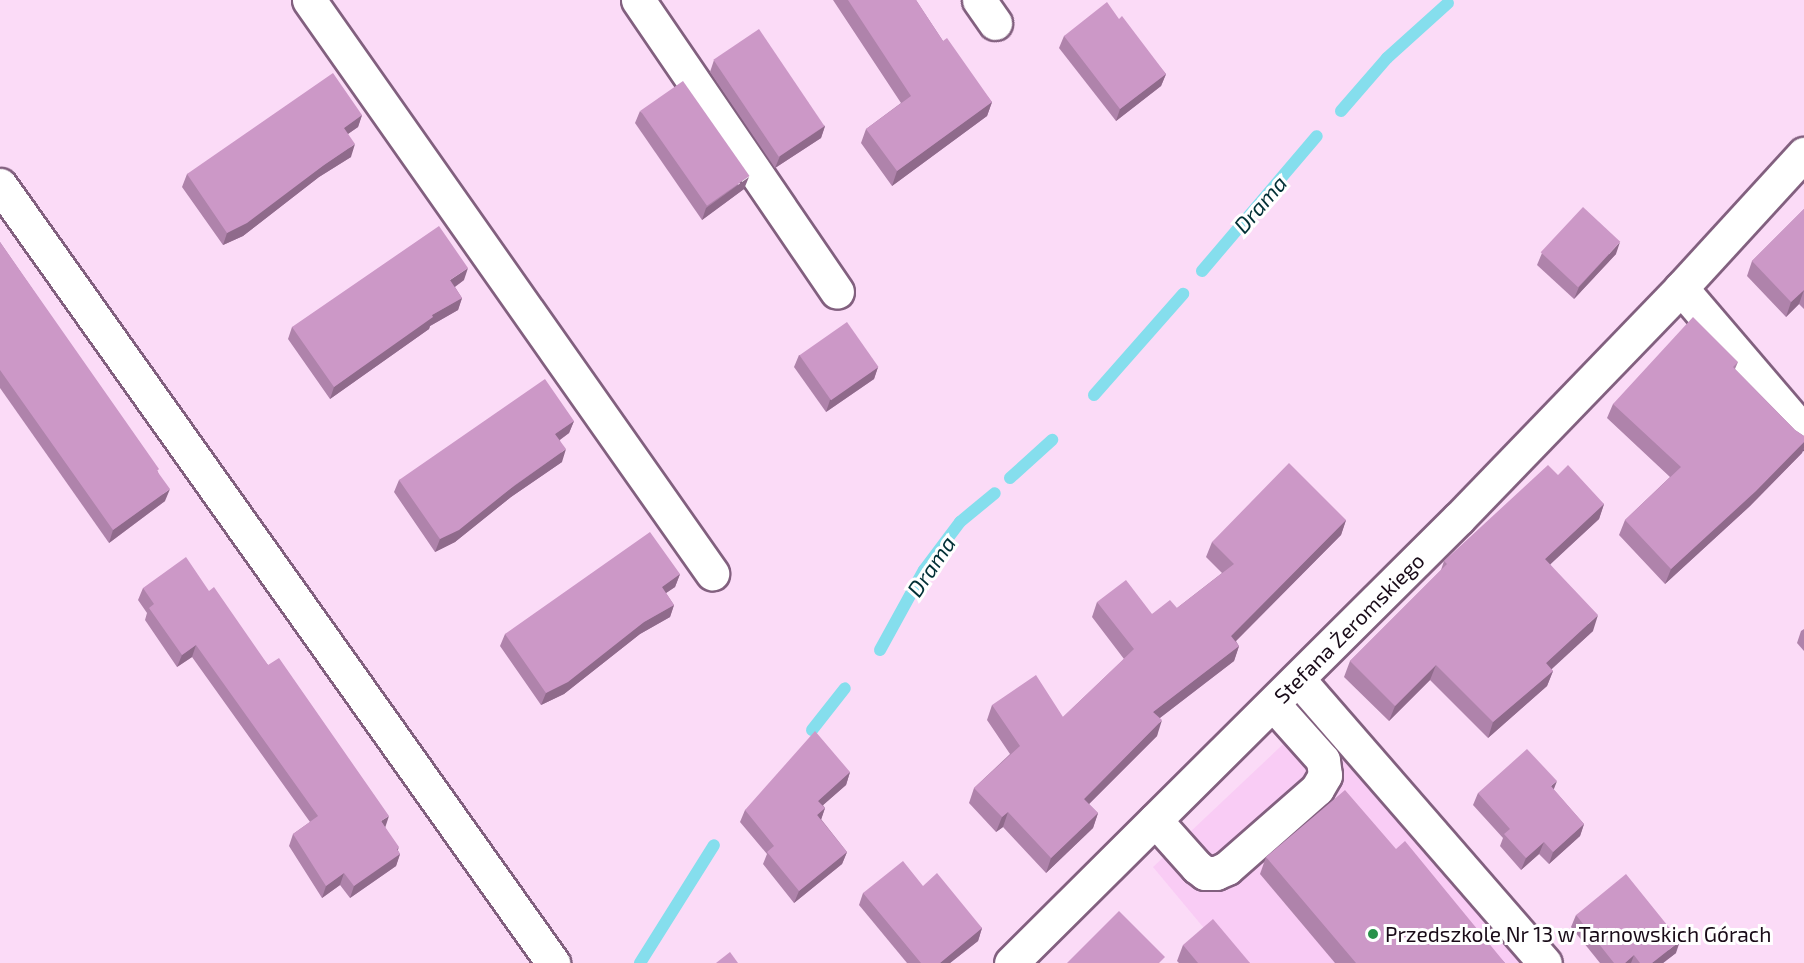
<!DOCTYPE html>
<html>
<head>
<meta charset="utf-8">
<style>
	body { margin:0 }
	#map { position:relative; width:1804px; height:963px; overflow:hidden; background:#fbdbf7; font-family:"Exo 2",sans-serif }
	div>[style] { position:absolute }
	.built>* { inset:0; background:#f9ccf5 }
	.stream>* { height:12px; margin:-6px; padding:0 6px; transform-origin:6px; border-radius:6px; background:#85deed }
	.roads { filter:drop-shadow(2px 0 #82607f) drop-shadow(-2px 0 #82607f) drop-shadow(0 2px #82607f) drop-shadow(0 -2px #82607f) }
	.minor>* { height:33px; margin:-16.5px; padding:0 16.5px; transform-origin:16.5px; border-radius:16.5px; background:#fff }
	.wall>* { inset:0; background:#af83ab }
	.shaded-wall>* { inset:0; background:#8f6a8b }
	.building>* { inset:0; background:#cc98c7; transform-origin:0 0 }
	.dots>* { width:16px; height:16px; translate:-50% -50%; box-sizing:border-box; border:3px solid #fff; border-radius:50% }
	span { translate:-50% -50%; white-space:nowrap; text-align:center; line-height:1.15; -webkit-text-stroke:6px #fff; paint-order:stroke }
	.street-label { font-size:21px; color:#190b18 }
	.poi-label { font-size:21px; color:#190b18 }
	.left { translate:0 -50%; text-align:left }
	.water-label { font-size:22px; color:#023036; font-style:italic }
</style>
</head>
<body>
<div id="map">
	<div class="built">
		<div style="clip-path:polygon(1314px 715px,1521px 963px,1233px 963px,1153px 867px)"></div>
	</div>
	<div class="stream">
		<div style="left:1341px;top:111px;width:70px;rotate:-49deg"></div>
		<div style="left:1387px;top:58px;width:82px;rotate:-42deg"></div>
		<div style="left:1202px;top:271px;width:177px;rotate:-49.6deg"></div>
		<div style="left:1094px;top:395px;width:135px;rotate:-48.6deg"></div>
		<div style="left:1010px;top:478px;width:57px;rotate:-42.1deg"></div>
		<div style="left:880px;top:650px;width:91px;rotate:-61.2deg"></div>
		<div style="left:924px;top:570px;width:60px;rotate:-53.1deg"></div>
		<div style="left:960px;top:522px;width:45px;rotate:-39.6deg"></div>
		<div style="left:812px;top:730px;width:53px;rotate:-51.8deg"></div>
		<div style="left:640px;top:963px;width:139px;rotate:-57.9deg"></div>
	</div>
	<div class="roads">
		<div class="minor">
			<div style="left:309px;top:0;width:701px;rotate:54.88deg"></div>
			<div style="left:638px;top:0;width:353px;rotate:55.7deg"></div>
			<div style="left:979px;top:0;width:28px;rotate:55deg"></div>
			<div style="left:0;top:185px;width:955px;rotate:54.59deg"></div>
			<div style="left:1681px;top:288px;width:189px;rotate:49.5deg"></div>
			<div style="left:1298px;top:679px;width:376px;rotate:49deg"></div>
			<div style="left:1155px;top:820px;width:63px;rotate:48.2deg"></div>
			<div style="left:1197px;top:867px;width:10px;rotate:37deg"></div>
			<div style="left:1205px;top:873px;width:11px"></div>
			<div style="left:1216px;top:873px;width:12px;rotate:-24deg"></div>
			<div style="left:1227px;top:868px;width:120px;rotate:-41.3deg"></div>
			<div style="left:1317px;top:789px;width:16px;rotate:-60deg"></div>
			<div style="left:1325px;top:775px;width:15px;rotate:-98deg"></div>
			<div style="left:1323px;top:760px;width:75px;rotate:-131.8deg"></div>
			<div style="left:1011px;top:963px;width:631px;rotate:-44.81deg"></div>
			<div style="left:1459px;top:518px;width:320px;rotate:-46deg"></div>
			<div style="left:1681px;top:288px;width:182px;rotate:-47.5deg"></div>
		</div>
	</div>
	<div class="wall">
		<div style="clip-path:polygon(833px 0,916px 0,943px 41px,992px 102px,987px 116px,892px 186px,861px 143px,866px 129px,901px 103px)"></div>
		<div style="clip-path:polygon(1119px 19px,1166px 74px,1161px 86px,1116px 121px,1059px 48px,1064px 36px)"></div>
		<div style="clip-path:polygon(714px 60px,825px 126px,821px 138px,775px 168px,710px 72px)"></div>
		<div style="clip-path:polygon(640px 111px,744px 189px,702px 220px,635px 123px)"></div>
		<div style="clip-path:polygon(362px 115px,358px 127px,348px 134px,351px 157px,319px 177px,243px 236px,223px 245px,182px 187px,187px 174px)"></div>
		<div style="clip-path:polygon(1804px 209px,1804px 309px,1799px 304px,1786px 317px,1747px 276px,1752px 261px)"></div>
		<div style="clip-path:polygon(0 242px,158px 472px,165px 501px,109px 543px,0 388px)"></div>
		<div style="clip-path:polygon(1542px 253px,1616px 254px,1574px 299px,1537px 265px)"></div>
		<div style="clip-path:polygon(464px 280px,455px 287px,462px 298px,458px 310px,430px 326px,429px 329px,330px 399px,288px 339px,292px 327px)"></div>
		<div style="clip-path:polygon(799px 355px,878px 367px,874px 379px,826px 412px,794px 367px)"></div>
		<div style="clip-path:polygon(1738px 362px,1735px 369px,1795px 430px,1804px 436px,1804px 448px,1802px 453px,1750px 506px,1665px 584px,1619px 535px,1625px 520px,1670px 477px,1607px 418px,1613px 404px)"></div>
		<div style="clip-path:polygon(574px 421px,569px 433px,560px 440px,562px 462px,511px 497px,455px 542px,435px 552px,394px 492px,399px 480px)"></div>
		<div style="clip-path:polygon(1558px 475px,1604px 504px,1599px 519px,1550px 564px,1593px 631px,1551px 669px,1553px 671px,1547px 686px,1488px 738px,1430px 680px,1389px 721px,1344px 677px,1350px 661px,1441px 570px,1444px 561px)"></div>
		<div style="clip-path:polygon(1346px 520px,1341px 535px,1236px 641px,1239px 646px,1234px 661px,1160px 718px,1157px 736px,1089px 804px,1098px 813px,1093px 828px,1046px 873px,1003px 827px,996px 832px,969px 803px,974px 788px,1010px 754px,987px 720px,992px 705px,1063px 717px,1124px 659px,1092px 617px,1097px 602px,1152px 614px,1177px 608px,1222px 573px,1206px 557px,1212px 542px)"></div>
		<div style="clip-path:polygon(680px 574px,675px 587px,666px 593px,674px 605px,670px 617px,640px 634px,564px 694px,541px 705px,500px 646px,505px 634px)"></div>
		<div style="clip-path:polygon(143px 588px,209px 591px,268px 665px,385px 827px,400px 854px,396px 866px,350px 898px,340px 885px,322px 898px,289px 846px,293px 834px,310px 822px,192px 657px,177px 667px,145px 620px,147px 613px,138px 600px)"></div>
		<div style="clip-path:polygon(1804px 629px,1804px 651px,1797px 643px,1801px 631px)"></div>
		<div style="clip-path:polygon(850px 772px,846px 785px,823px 805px,825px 808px,821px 819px,847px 852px,842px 864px,794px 903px,763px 864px,767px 854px,740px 822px,745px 810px)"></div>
		<div style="clip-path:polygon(1554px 790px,1584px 824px,1580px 836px,1549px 864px,1539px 854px,1521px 870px,1500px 846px,1503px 838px,1473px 805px,1478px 793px)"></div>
		<div style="clip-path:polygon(1396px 849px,1505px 963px,1335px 963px,1260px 874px,1266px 857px)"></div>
		<div style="clip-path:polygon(923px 886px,982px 928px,978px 941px,950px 963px,907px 963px,859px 905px,863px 893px)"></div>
		<div style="clip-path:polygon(1576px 915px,1676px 953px,1663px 963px,1600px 963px,1571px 927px)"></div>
		<div style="clip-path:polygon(1183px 945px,1250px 963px,1179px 963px,1177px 961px)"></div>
	</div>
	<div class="shaded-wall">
		<div style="clip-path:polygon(1166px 74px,1161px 86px,1116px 121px,1120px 109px)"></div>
		<div style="clip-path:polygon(992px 102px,987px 116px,892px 186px,897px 171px)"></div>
		<div style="clip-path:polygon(362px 115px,358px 127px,339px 140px,344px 128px)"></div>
		<div style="clip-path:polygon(825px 126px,821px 138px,775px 168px,780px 156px)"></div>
		<div style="clip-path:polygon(355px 144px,351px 157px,319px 177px,243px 236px,223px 245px,227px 233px,324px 165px)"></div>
		<div style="clip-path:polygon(749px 177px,744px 189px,702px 220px,706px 208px)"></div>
		<div style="clip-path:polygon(1620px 242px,1616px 254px,1574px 299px,1579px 287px)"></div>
		<div style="clip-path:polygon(468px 268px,464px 280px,446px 293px,450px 280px)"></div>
		<div style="clip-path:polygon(1804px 290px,1799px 304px,1786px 317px,1791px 302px)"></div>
		<div style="clip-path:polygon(462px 298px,458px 310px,430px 326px,429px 329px,330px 399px,334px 387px,432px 315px)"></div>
		<div style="clip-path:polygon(878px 367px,874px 379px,826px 412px,830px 400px)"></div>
		<div style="clip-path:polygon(574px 421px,569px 433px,551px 446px,555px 434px)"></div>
		<div style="clip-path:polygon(1804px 442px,1804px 448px,1802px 453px,1750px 506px,1665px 584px,1671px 569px)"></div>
		<div style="clip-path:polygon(566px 449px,562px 462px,511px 497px,455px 542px,435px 552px,440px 539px)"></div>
		<div style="clip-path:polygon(170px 489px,165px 501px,109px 543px,113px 530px)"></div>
		<div style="clip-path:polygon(1604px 504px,1599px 519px,1540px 574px,1545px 559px)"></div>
		<div style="clip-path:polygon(1346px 520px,1341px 535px,1226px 651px,1231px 636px)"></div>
		<div style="clip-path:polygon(680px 574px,675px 587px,657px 599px,662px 587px)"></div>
		<div style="clip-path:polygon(674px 605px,670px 617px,640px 634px,564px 694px,541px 705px,546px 693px,644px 622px)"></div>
		<div style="clip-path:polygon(1598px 615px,1593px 631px,1541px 679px,1546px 663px)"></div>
		<div style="clip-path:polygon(196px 645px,192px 657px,177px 667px,182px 655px)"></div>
		<div style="clip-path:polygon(1239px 646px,1234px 661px,1148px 727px,1153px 712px)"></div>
		<div style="clip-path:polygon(1436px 665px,1430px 680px,1389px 721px,1395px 706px)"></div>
		<div style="clip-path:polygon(1553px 671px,1547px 686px,1488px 738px,1493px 722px)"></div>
		<div style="clip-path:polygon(1162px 720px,1157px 736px,1079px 814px,1084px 799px)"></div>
		<div style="clip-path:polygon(850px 772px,846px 785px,814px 813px,818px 801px)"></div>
		<div style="clip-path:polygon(1557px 781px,1552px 794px,1551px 786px)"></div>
		<div style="clip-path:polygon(825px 808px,821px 820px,817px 815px)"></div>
		<div style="clip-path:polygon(1008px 812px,1003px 827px,996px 832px,1002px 817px)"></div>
		<div style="clip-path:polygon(1098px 813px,1093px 828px,1046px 873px,1051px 858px)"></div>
		<div style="clip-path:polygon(389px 816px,385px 828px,381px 821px)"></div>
		<div style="clip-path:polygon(1584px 824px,1580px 836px,1549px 864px,1553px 852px)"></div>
		<div style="clip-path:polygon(1544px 842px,1539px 854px,1521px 870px,1526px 858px)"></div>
		<div style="clip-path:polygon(399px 847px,395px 857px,400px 854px,396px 866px,350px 898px,354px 886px)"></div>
		<div style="clip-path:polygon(847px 852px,842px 864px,794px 903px,799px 891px)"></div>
		<div style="clip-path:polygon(344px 873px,340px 885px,322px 898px,326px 886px)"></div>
		<div style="clip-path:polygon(982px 928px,978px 941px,950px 963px,940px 963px)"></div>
		<div style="clip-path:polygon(1680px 941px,1676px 953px,1663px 963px,1652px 963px)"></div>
		<div style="clip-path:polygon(1634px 955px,1631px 963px,1625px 963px)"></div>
	</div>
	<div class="building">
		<div style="clip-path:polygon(848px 0,916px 0,943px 41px,947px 38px,992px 102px,897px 171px,866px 129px,911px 96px)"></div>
		<div style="clip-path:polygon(1107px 2px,1119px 19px,1122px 16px,1166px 74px,1120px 109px,1064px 36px)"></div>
		<div style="left:759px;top:29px;width:117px;height:55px;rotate:56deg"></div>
		<div style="clip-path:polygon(333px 73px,362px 115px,344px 128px,355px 144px,324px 165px,247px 223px,227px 233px,187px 174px)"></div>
		<div style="left:683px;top:81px;width:116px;height:52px;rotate:55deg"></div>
		<div style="left:1583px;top:207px;width:51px;height:62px;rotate:43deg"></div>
		<div style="clip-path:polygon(1804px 209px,1804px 290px,1791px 302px,1752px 261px)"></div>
		<div style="clip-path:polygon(439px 226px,468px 268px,450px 280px,462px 298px,432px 315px,433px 317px,334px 387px,292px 327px)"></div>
		<div style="clip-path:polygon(0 242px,159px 469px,157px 471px,170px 489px,113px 530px,0 370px)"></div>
		<div style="clip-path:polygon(1693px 317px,1738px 362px,1733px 367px,1795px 430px,1804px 436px,1804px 442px,1756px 491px,1671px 569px,1625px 520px,1681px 467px,1613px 404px)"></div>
		<div style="left:847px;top:322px;width:55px;height:58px;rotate:55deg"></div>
		<div style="clip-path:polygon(545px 379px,574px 421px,555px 434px,566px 449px,515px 485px,459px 530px,440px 539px,399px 480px)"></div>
		<div style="clip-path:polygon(1289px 463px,1346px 520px,1231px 636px,1239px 646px,1153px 712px,1162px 720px,1084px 799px,1098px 813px,1051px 858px,1008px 812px,1002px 817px,974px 788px,1020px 746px,992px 705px,1036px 675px,1063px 717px,1134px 649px,1097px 602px,1126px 580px,1152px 614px,1170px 600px,1177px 608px,1234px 564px,1212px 542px)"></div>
		<div style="clip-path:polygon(1548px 465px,1558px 475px,1568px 465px,1604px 504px,1545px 559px,1598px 615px,1546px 663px,1553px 671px,1493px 722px,1436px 665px,1395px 706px,1350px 661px,1447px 564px,1444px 561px)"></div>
		<div style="clip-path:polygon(650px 532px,680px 574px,662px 587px,674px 605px,644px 622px,568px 682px,546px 693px,505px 634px)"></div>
		<div style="clip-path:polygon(186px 557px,209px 591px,214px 587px,268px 665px,279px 658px,389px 816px,381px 821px,399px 847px,397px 849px,400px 854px,354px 886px,344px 873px,326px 886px,293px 834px,318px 816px,196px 645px,182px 655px,149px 608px,154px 604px,143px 588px)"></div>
		<div style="clip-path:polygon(815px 731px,850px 772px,818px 801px,825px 808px,817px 815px,847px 852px,799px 891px,767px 852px,774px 846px,745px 810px)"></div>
		<div style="clip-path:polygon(1527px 749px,1557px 781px,1551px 786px,1584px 824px,1553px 852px,1544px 842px,1526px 858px,1504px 834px,1510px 829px,1478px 793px)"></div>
		<div style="clip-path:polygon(1345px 790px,1396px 849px,1405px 841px,1505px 963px,1356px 963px,1266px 857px)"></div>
		<div style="clip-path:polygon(903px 861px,923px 886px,937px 873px,982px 928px,940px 963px,921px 963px,863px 893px)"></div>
		<div style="clip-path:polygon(1626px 874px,1680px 941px,1652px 963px,1640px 963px,1634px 955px,1625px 963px,1614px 963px,1576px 915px)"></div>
		<div style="clip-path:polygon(1119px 911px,1165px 957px,1159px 963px,1067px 963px)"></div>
		<div style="clip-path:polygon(1213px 919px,1250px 963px,1198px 963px,1183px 945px)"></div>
		<div style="clip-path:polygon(730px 952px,738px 963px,716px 963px)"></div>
	</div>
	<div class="dots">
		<div style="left:1373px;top:934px;background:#29924a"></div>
	</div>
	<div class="street-label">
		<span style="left:1349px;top:628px;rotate:-45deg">Stefana Żeromskiego</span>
	</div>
	<div class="poi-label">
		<span class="left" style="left:1385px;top:934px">Przedszkole Nr 13 w Tarnowskich Górach</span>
	</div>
	<div class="water-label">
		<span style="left:1260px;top:204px;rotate:-49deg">Drama</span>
		<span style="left:931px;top:566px;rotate:-56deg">Drama</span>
	</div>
</div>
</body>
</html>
